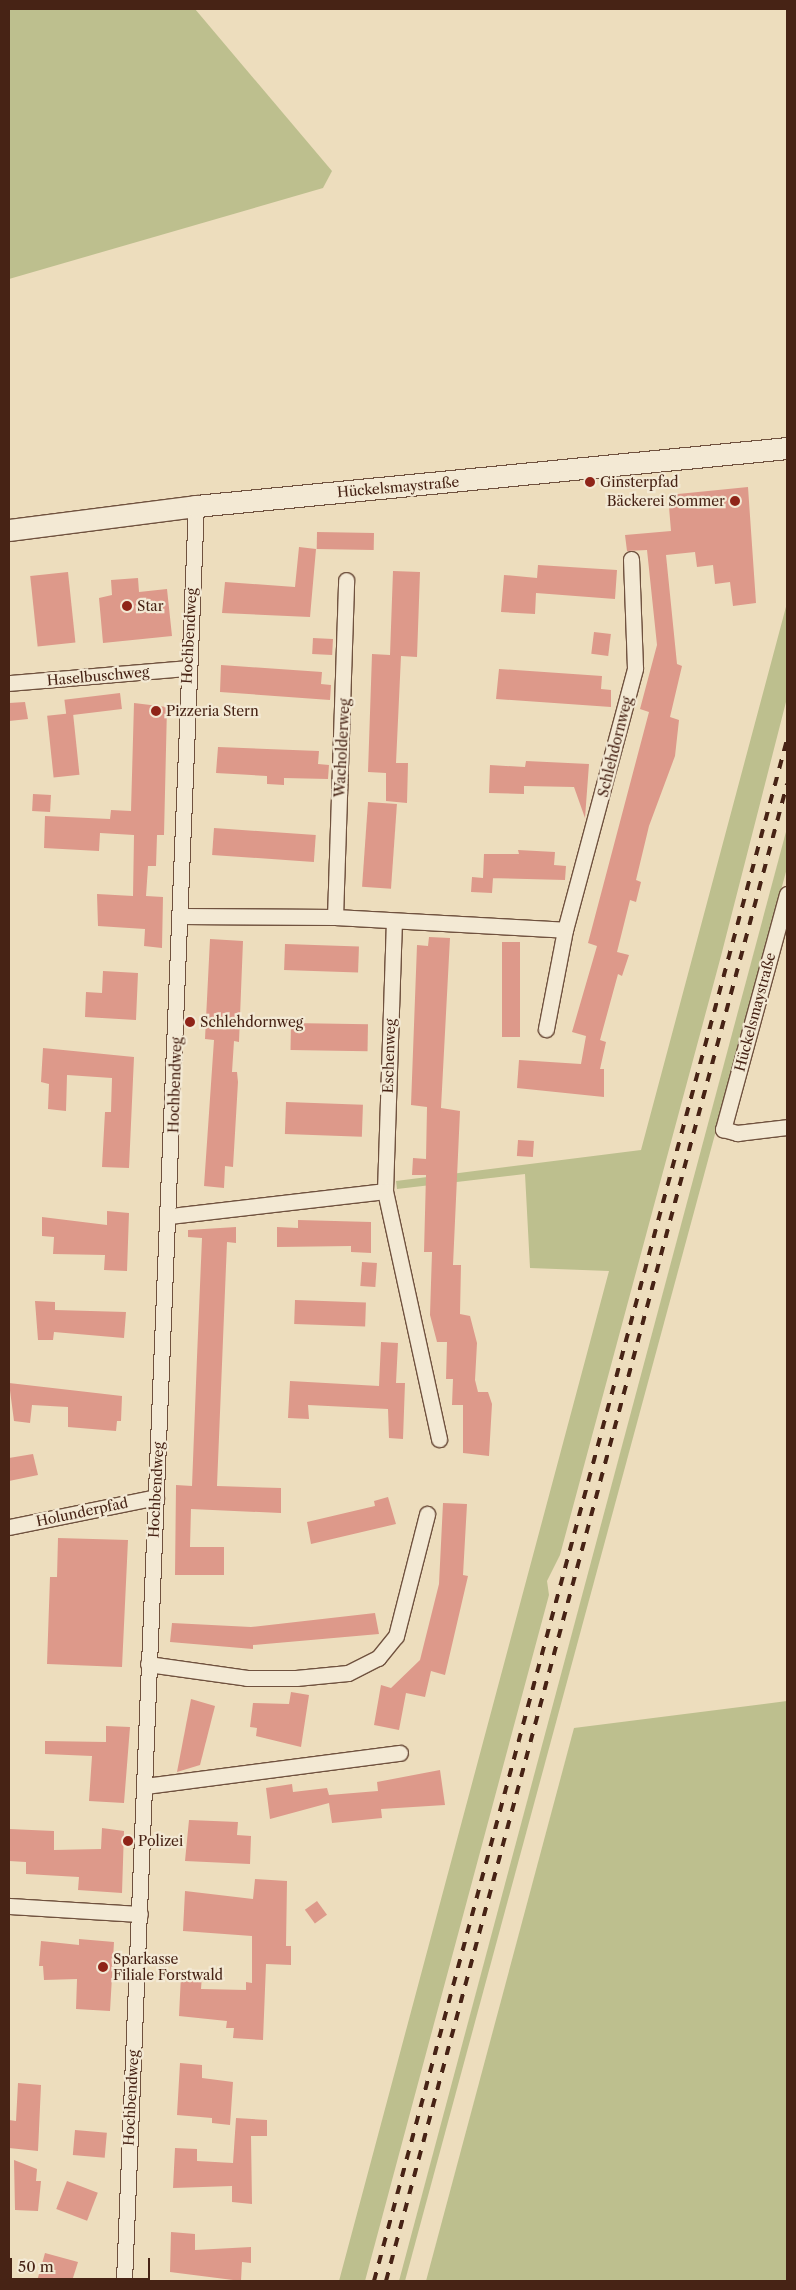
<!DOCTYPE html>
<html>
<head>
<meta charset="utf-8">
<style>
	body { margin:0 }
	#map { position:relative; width:796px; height:2290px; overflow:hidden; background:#edddbd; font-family:"Libre Caslon Text",serif }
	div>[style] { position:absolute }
	.green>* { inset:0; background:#bdbf8e }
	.building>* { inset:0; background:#dd998a; transform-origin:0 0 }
	.roads { filter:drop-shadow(1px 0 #70523f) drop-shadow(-1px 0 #70523f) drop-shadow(0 1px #70523f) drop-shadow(0 -1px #70523f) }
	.street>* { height:15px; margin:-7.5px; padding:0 7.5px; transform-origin:7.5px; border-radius:7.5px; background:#f3e9d4 }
	.secondary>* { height:21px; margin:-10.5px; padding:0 10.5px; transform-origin:10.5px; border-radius:10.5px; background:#f3e9d4 }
	.rail>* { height:4px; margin-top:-2px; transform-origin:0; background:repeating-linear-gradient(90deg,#472315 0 9px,transparent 0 18px) }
	.dots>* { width:14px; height:14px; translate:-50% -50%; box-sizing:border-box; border:2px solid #f3e9d4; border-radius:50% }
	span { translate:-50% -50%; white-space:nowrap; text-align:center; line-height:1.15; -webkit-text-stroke:4.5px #f3e9d4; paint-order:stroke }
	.poi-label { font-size:14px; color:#472315 }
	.left { translate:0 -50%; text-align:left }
	.right { translate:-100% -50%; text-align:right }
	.street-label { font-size:14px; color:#472315 }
	.frame { position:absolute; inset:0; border:10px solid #472315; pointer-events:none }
	.scale { position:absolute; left:10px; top:2258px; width:140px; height:22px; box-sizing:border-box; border:2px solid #472315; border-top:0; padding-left:6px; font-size:15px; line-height:18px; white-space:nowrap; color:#472315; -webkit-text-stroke:4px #f3e9d4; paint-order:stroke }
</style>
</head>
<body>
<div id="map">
	<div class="green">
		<div style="clip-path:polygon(9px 9px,195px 9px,332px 171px,323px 188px,9px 279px)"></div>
		<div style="clip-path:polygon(787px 603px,787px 698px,721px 956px,560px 1555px,547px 1581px,549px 1595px,365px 2281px,339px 2281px,609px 1271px,530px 1268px,525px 1174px,397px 1189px,396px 1181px,641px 1150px)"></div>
		<div style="clip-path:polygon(787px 828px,787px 868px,405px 2281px,399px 2281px)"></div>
		<div style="clip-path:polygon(787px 1701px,787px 2281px,426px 2281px,574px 1728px)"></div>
	</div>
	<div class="building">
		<div style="clip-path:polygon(748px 487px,756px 603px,733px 606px,730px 582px,715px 584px,713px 565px,697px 567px,695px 552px,666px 555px,677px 664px,682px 666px,670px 717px,679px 720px,675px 756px,649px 826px,636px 880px,641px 882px,636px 902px,630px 900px,617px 952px,629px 955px,622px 976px,618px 974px,600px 1040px,606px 1042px,600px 1069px,604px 1069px,604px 1097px,517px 1088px,519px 1060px,581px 1064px,586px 1036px,572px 1032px,597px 946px,588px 943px,649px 712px,640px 709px,657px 645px,647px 550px,627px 551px,625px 535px,671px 531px,668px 495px)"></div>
		<div style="left:317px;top:532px;width:57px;height:17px;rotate:1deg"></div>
		<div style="clip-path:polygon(299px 547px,316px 549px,310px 617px,222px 613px,225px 582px,295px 587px)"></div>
		<div style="clip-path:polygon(538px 565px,617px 570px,615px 599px,536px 593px,535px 614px,501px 612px,504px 575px,537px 578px)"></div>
		<div style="clip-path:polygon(393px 571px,420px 572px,417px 657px,401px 656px,396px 763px,408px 763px,407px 803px,386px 801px,386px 773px,368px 772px,372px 654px,390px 655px)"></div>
		<div style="left:68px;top:572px;width:71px;height:38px;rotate:84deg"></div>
		<div style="clip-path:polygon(138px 578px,139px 592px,167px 589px,172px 636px,103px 643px,99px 598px,112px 595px,111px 580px)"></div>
		<div style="left:594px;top:632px;width:17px;height:22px;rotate:7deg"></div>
		<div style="left:313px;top:638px;width:20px;height:16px;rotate:3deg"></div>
		<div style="clip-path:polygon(221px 665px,322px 672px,321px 684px,331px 685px,330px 700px,220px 692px)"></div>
		<div style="clip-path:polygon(499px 669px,602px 676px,601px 689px,611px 690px,611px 707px,496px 699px)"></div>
		<div style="left:120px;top:693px;width:16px;height:56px;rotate:83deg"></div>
		<div style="clip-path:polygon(25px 702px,28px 719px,9px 721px,9px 703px)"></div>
		<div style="clip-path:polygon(134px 703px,167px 707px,164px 835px,157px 835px,156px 866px,148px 866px,146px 896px,163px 897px,162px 948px,144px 946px,145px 929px,98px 926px,97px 894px,133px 896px,134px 835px,100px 833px,99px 851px,44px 848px,45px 816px,110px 819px,111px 810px,131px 811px)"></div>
		<div style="left:73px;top:713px;width:62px;height:26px;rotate:84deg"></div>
		<div style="clip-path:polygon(218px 747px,319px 751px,318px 764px,329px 765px,328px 779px,284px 778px,284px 785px,267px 784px,267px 776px,216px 773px)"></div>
		<div style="clip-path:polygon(526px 761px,589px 764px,585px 818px,574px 787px,524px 786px,524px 794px,489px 793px,490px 765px,525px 767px)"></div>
		<div style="left:33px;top:794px;width:18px;height:17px;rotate:3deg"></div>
		<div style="left:368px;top:802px;width:29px;height:85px;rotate:4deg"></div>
		<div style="left:214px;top:828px;width:102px;height:27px;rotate:4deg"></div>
		<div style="clip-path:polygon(518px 850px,555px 852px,554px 865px,566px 866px,565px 880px,487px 878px,493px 878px,492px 893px,471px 892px,472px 877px,483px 878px,484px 854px,519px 854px)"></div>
		<div style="clip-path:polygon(429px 937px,450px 938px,441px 1108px,460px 1111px,453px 1265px,461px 1265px,460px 1314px,470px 1316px,477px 1343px,475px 1380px,478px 1392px,488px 1392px,492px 1404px,489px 1456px,463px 1453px,463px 1405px,452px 1405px,453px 1379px,446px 1379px,447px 1342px,437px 1342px,430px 1315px,432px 1252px,424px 1252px,426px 1175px,412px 1175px,413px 1158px,426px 1159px,427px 1107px,411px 1105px,417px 945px,428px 946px)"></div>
		<div style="clip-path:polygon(210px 939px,243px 941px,239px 1042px,234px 1041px,232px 1072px,237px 1072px,238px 1082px,233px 1167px,225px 1166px,224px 1188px,204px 1186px,214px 1040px,205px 1039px)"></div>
		<div style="left:502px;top:942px;width:18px;height:95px"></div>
		<div style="left:285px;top:944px;width:74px;height:26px;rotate:2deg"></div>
		<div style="clip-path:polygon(103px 971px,138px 973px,136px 1020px,85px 1017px,86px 992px,102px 993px)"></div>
		<div style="left:291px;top:1023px;width:77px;height:27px;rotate:1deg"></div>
		<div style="clip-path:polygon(43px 1048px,134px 1057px,129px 1168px,102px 1167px,105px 1112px,111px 1112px,112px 1078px,67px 1075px,66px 1111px,48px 1109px,49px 1084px,41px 1082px)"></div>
		<div style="left:286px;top:1102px;width:77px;height:32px;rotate:2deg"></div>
		<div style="left:518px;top:1140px;width:16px;height:16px;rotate:4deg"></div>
		<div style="clip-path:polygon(107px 1211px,129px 1213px,127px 1271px,104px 1270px,105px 1255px,53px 1254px,54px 1237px,42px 1236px,42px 1217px,107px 1225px)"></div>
		<div style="clip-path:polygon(298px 1220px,371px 1222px,371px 1253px,351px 1252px,351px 1246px,277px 1247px,277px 1227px,298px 1228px)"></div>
		<div style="clip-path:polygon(236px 1227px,236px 1243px,227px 1242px,217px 1486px,281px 1488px,281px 1513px,191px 1509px,190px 1547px,224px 1547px,224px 1575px,175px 1575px,176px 1485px,192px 1486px,197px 1357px,202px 1238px,188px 1237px,188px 1230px)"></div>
		<div style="left:362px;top:1262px;width:15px;height:24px;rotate:4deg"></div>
		<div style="left:295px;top:1300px;width:71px;height:24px;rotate:2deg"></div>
		<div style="clip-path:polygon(35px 1301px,55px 1302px,55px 1310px,126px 1312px,124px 1338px,54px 1332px,53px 1340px,38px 1340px)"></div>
		<div style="clip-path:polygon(381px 1342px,398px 1343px,396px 1383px,405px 1383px,403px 1439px,389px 1438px,388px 1409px,308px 1405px,309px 1419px,288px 1418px,290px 1381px,379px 1386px)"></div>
		<div style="clip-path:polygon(9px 1383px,122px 1396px,121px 1421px,117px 1421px,116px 1431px,68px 1427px,68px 1407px,32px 1405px,30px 1423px,14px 1421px)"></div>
		<div style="clip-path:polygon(33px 1454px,38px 1475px,9px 1481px,9px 1458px)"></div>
		<div style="clip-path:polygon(388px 1497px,396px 1524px,311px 1544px,307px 1522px,375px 1506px,374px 1501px)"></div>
		<div style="clip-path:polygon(443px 1503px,467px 1504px,463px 1575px,468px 1576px,445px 1675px,431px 1671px,425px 1697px,406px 1693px,399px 1730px,374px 1725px,381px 1685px,391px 1688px,420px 1660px,439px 1584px)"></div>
		<div style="clip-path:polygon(58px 1538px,128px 1540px,122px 1667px,47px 1664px,50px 1577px,57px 1577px)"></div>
		<div style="clip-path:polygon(375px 1613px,379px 1634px,253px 1645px,253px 1649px,170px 1642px,172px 1623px,251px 1627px)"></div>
		<div style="clip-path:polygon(291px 1692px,309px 1695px,301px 1747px,256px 1736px,257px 1728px,250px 1727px,253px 1703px,289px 1704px)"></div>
		<div style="clip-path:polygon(191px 1699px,215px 1706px,200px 1765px,177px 1772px)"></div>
		<div style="clip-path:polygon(106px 1726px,130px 1727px,124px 1803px,89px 1801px,92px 1756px,45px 1754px,45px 1741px,106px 1742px)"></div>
		<div style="clip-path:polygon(440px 1770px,445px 1805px,381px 1809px,382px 1818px,332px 1823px,329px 1803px,270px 1819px,266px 1788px,292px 1784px,293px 1792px,327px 1788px,329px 1795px,378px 1791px,377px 1782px)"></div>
		<div style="clip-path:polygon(189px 1820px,238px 1822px,237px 1835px,251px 1836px,250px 1864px,185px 1861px)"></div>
		<div style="clip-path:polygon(102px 1828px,124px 1831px,122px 1893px,78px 1890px,79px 1877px,26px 1874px,26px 1862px,9px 1861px,9px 1829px,54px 1831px,54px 1850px,101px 1849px)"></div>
		<div style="clip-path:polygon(255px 1879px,287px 1881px,286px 1946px,291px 1946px,291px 1965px,266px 1964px,263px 2040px,233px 2038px,234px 2028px,226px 2028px,227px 2021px,179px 2016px,181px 1975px,202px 1976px,201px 1989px,246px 1990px,246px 1982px,252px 1983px,252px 1936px,183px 1931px,185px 1891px,253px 1899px)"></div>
		<div style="left:317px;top:1901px;width:17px;height:15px;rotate:54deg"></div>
		<div style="clip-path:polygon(79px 1939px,114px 1942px,110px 2011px,76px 2009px,77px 1979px,44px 1980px,43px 1966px,39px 1966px,41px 1941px,79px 1945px)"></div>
		<div style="clip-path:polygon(180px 2063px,202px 2065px,202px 2078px,233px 2082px,230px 2125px,212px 2123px,212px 2118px,177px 2115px)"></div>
		<div style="clip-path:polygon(18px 2083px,41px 2085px,38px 2151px,9px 2148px,9px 2120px,16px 2121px)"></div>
		<div style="clip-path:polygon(236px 2118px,267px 2120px,267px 2136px,251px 2136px,252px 2204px,232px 2202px,232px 2186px,173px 2188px,175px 2148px,197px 2149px,197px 2161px,233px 2163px)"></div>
		<div style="left:75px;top:2130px;width:32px;height:25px;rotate:5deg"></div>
		<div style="clip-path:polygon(14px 2160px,37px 2169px,36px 2181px,41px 2181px,38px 2211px,15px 2210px)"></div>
		<div style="left:67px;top:2181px;width:33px;height:30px;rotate:21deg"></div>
		<div style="clip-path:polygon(171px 2232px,195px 2234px,195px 2250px,251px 2247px,251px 2263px,242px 2262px,241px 2281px,170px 2272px)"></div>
		<div style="clip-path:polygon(45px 2253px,78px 2262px,72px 2281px,37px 2281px)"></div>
	</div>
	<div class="roads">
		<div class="street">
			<div style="left:9px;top:683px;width:179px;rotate:-4.8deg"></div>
			<div style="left:787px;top:894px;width:244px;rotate:105.2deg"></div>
			<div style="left:723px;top:1129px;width:15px;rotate:16deg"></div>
			<div style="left:737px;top:1133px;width:50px;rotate:-6.8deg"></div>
			<div style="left:182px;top:916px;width:153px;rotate:0.4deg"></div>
			<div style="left:335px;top:917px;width:230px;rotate:3.2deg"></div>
			<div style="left:565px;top:930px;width:101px;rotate:100.9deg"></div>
			<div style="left:335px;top:917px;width:337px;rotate:-88.1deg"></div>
			<div style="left:565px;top:930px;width:271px;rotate:-75deg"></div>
			<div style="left:635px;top:668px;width:109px;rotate:-92.1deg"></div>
			<div style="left:385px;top:1191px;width:270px;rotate:-88.1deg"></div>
			<div style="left:170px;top:1216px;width:216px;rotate:-6.6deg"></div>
			<div style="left:385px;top:1191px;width:254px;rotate:77.7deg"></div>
			<div style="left:9px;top:1527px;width:150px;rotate:-11.5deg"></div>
			<div style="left:148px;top:1664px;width:100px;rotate:8deg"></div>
			<div style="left:247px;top:1678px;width:49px"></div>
			<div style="left:296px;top:1678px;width:52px;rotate:-5.5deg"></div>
			<div style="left:348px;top:1673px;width:34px;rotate:-27deg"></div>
			<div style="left:378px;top:1658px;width:28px;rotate:-51deg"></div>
			<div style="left:396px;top:1636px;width:126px;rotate:-75.7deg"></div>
			<div style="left:145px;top:1786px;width:257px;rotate:-7.4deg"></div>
			<div style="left:9px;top:1906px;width:131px;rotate:3.5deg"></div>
			<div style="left:124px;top:2281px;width:1776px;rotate:-87.68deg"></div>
		</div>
		<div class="secondary">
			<div style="left:9px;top:530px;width:189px;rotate:-7.3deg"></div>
			<div style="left:196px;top:506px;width:594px;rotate:-5.6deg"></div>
		</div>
	</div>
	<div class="rail">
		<div style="left:374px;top:2281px;width:1595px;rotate:-75deg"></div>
		<div style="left:386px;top:2281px;width:1550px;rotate:-75deg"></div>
	</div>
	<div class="dots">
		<div style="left:590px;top:482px;background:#8f2418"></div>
		<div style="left:735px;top:501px;background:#8f2418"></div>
		<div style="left:127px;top:606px;background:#8f2418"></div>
		<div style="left:156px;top:711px;background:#8f2418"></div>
		<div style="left:190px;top:1022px;background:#8f2418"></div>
		<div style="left:128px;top:1841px;background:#8f2418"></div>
		<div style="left:103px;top:1967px;background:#8f2418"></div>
	</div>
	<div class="poi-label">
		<span class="left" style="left:600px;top:482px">Ginsterpfad</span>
		<span class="right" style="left:725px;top:501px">Bäckerei Sommer</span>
		<span class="left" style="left:137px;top:606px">Star</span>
		<span class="left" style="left:166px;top:711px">Pizzeria Stern</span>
		<span class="left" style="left:200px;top:1022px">Schlehdornweg</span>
		<span class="left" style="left:138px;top:1841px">Polizei</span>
		<span class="left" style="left:113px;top:1967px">Sparkasse<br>Filiale Forstwald</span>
	</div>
	<div class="street-label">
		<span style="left:398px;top:487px;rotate:-5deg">Hückelsmaystraße</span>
		<span style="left:189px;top:636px;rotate:-87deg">Hochbendweg</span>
		<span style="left:98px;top:676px;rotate:-5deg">Haselbuschweg</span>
		<span style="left:615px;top:747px;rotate:-76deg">Schlehdornweg</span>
		<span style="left:342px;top:748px;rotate:-87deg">Wacholderweg</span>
		<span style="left:755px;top:1012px;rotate:-75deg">Hückelsmaystraße</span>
		<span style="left:389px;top:1056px;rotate:-88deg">Eschenweg</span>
		<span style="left:175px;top:1085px;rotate:-88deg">Hochbendweg</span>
		<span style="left:156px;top:1490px;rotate:-87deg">Hochbendweg</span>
		<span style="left:82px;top:1512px;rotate:-12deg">Holunderpfad</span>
		<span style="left:131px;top:2098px;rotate:-87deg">Hochbendweg</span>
	</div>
	<div class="frame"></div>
	<div class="scale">50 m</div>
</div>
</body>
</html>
